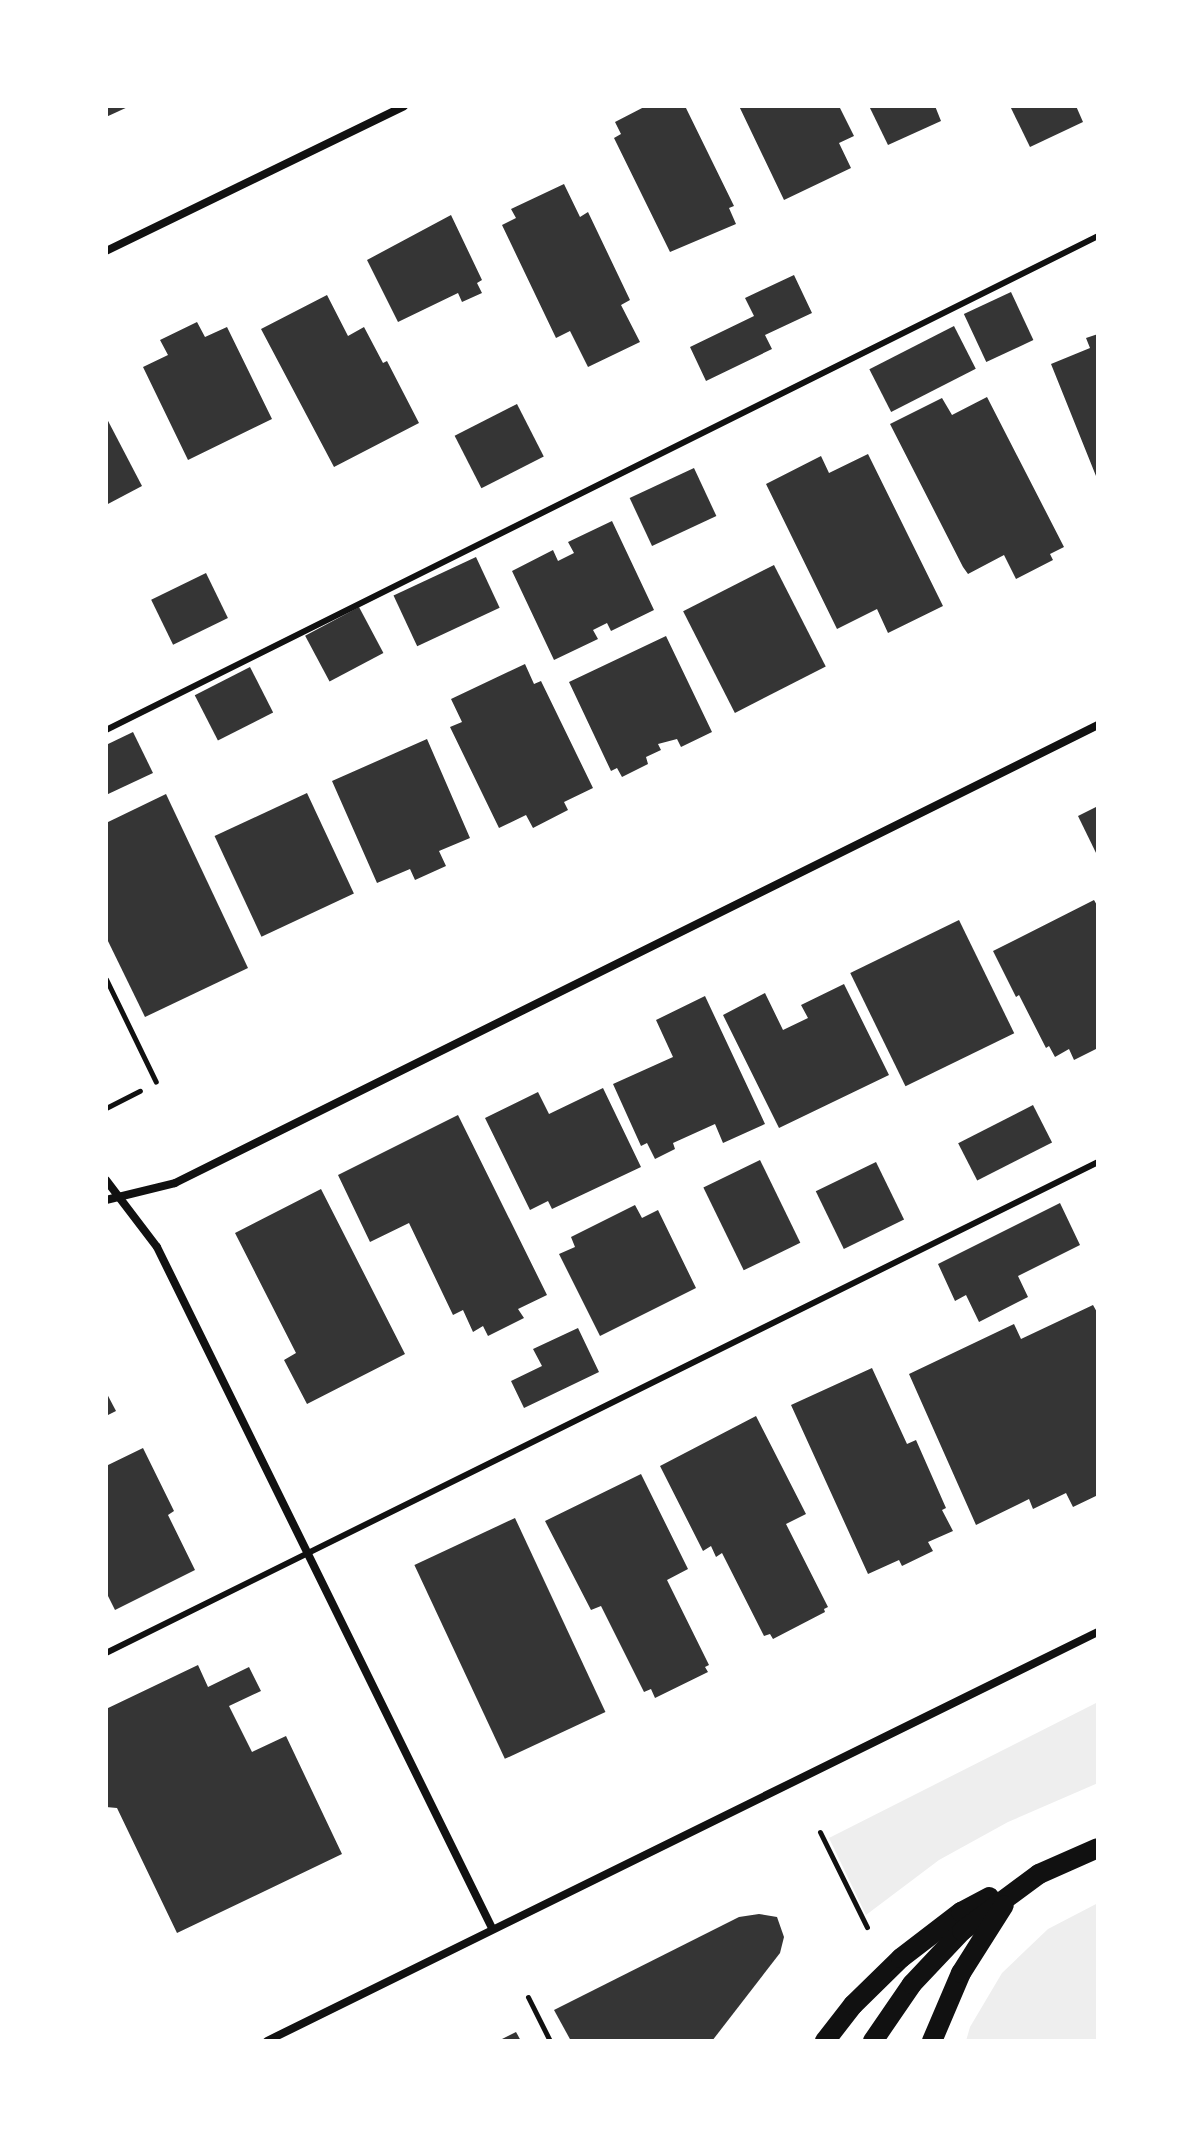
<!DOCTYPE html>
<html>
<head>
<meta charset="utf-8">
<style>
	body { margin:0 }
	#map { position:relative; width:1204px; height:2147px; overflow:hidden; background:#fff; font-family:"Crimson Pro",serif }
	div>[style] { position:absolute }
	.green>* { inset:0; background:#eee }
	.building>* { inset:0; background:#353535; transform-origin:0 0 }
	.path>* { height:5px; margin:-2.5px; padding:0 2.5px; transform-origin:2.5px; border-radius:2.5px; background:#111 }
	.service>* { height:6px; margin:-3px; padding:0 3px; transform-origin:3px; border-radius:3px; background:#111 }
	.minor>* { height:8px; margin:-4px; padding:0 4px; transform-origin:4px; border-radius:4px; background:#111 }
	.primary>* { height:20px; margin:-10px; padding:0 10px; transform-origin:10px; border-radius:10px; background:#111 }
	span { translate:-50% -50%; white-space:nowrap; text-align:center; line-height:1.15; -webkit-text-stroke:8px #fff; paint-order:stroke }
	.frame { position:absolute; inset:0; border:108px solid #fff; pointer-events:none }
</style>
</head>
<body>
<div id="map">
	<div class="green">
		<div style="clip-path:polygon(1098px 1702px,1098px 1783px,1008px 1822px,939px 1860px,866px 1915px,829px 1838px)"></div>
		<div style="clip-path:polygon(1098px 1903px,1098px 2041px,966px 2041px,970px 2027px,1002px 1973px,1048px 1929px)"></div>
	</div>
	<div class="building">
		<div style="clip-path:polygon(106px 106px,130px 106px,106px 117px)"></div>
		<div style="clip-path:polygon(646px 106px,685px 106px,734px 206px,729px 208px,736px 224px,670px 252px,614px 138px,621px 134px,615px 122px)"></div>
		<div style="clip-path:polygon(739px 106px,839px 106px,854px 136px,839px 143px,851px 168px,784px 200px)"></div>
		<div style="clip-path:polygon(869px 106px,935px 106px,941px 121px,888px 145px)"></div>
		<div style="clip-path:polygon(1010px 106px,1076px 106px,1083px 122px,1030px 147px)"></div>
		<div style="clip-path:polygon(564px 184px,580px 217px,588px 212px,630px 300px,621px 305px,640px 342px,588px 367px,570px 331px,556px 338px,502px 225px,516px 218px,511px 209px)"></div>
		<div style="clip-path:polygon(451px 215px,482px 280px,477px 283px,482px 293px,462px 302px,458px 293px,398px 322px,367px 260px)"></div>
		<div style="clip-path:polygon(794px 275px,812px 313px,765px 335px,772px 349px,706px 381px,690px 347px,754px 316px,745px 298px)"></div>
		<div style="left:1011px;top:292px;width:53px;height:52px;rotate:65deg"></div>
		<div style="clip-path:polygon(327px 295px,348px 336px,364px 327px,383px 363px,387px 361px,419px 423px,334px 467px,261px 329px)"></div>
		<div style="clip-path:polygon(197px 322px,205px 337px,227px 327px,272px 419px,188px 460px,143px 367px,168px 355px,160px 340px)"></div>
		<div style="left:954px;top:326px;width:48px;height:95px;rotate:63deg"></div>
		<div style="clip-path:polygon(1098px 334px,1098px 481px,1051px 364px,1090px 348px,1086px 338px)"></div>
		<div style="clip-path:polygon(987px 397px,1064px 547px,1050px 554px,1053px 560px,1016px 579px,1004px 555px,968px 574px,963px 567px,890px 424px,942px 398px,952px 415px)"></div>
		<div style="left:517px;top:404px;width:59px;height:70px;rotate:63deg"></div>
		<div style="clip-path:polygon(106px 417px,142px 486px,106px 505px)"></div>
		<div style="clip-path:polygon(868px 454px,943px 606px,888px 633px,877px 609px,837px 629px,766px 484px,821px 456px,829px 473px)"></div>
		<div style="left:694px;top:468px;width:53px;height:71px;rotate:65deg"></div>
		<div style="clip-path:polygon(612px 521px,654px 610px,611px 631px,607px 623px,593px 630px,598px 639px,554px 660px,512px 571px,553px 550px,558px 561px,574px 553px,568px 542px)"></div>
		<div style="left:476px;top:557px;width:56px;height:91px;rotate:65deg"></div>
		<div style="left:774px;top:565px;width:114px;height:102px;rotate:63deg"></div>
		<div style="left:206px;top:573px;width:50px;height:61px;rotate:64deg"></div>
		<div style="left:359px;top:607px;width:52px;height:61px;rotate:62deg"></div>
		<div style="clip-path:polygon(666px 636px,712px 732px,681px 747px,677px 739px,658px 744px,661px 750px,646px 757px,648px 764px,622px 777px,617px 768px,611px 771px,569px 682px)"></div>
		<div style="clip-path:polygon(525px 664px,534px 684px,541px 681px,593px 788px,564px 802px,568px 810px,533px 828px,526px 815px,499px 828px,450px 727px,462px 722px,451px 699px)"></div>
		<div style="left:250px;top:667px;width:51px;height:62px;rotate:63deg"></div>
		<div style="clip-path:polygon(133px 732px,153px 773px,106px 795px,106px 745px)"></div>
		<div style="clip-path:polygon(427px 739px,470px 838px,439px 851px,446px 866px,415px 880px,410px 869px,377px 883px,332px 781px)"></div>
		<div style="left:307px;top:793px;width:111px;height:102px;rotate:65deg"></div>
		<div style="clip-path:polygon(166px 794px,248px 968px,145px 1017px,106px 937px,106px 823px)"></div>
		<div style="clip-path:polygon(1098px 806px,1098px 857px,1078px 816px)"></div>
		<div style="clip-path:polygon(1094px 900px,1098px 907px,1098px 1048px,1074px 1060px,1069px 1049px,1055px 1057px,1049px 1046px,1046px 1048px,1019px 995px,1016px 997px,993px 951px)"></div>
		<div style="left:959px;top:920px;width:126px;height:121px;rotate:64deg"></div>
		<div style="clip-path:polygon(844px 984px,889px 1075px,779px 1128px,723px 1015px,765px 993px,783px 1030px,808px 1018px,801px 1005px)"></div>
		<div style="clip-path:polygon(705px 996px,765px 1124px,723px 1143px,715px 1124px,673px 1143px,675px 1149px,655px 1159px,647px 1143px,641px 1146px,613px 1084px,673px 1057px,656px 1020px)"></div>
		<div style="clip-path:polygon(603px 1088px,641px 1167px,552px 1209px,548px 1201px,530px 1210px,485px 1118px,538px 1092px,549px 1114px)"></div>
		<div style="left:1033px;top:1105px;width:42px;height:84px;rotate:63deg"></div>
		<div style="clip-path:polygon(458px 1115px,547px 1295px,518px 1309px,524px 1318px,488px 1336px,483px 1326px,473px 1332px,463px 1310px,453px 1315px,409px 1223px,370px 1242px,338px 1175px)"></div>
		<div style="left:760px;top:1160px;width:92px;height:63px;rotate:64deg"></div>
		<div style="left:876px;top:1162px;width:64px;height:67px;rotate:64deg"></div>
		<div style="clip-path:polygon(321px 1189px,405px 1354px,307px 1404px,284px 1360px,296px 1353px,235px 1233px)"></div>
		<div style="clip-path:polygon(1060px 1203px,1080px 1245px,1018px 1276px,1028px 1297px,979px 1322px,966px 1295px,955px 1301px,938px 1264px)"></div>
		<div style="clip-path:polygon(635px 1205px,642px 1218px,658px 1210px,696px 1288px,600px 1336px,559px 1254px,575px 1247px,571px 1237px)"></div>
		<div style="clip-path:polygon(1093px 1305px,1098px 1314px,1098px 1495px,1073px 1507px,1066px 1493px,1033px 1509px,1029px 1499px,976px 1525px,909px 1374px,1014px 1324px,1021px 1339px)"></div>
		<div style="clip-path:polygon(578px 1328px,599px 1372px,524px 1408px,511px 1381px,542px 1366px,533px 1349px)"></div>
		<div style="clip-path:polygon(872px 1368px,907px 1444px,916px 1440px,946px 1508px,942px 1510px,953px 1531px,928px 1542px,933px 1551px,902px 1566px,899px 1560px,868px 1574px,791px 1405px)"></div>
		<div style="clip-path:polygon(106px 1392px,116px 1411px,106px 1416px)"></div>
		<div style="clip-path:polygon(756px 1416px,806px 1514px,786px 1524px,828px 1607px,824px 1609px,825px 1612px,773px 1639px,770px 1634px,764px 1636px,722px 1553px,716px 1557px,711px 1546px,703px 1551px,660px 1466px)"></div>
		<div style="clip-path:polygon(143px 1448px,174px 1511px,168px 1515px,195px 1570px,115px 1610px,106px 1592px,106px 1466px)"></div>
		<div style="clip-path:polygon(641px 1474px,688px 1569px,667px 1580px,709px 1665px,705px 1667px,708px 1672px,655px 1698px,651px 1689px,644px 1692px,601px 1606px,591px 1610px,545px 1521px)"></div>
		<div style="left:515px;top:1518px;width:214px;height:111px;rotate:65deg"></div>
		<div style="clip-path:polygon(198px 1665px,208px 1687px,249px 1667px,261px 1691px,229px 1706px,252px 1752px,286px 1736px,342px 1854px,177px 1933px,117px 1808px,106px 1807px,106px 1709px)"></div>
		<div style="clip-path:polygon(759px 1914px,777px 1917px,784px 1937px,780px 1953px,712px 2041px,571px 2041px,554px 2010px,739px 1917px)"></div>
		<div style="clip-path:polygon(516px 2032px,521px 2041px,498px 2041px)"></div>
	</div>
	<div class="path">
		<div style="left:106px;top:979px;width:114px;rotate:64.1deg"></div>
		<div style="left:106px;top:1108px;width:38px;rotate:-27deg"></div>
		<div style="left:820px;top:1832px;width:106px;rotate:63.7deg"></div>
		<div style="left:528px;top:1997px;width:49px;rotate:63.4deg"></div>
	</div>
	<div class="service">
		<div style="left:106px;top:730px;width:1108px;rotate:-26.47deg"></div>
		<div style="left:106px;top:1653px;width:1107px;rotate:-26.33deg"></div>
	</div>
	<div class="minor">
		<div style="left:106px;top:251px;width:331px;rotate:-25.9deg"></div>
		<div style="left:106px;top:1180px;width:84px;rotate:52.7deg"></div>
		<div style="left:157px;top:1247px;width:759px;rotate:63.81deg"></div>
		<div style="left:106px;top:1200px;width:71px;rotate:-13.8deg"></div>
		<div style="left:175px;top:1183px;width:1030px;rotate:-26.39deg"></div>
		<div style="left:267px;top:2041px;width:926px;rotate:-26.21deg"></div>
	</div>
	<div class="primary">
		<div style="left:825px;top:2041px;width:46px;rotate:-52.1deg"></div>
		<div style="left:853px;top:2005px;width:67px;rotate:-44.4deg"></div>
		<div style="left:901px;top:1958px;width:76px;rotate:-37.5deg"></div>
		<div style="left:961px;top:1912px;width:32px;rotate:-28deg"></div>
		<div style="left:873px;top:2041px;width:69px;rotate:-55.6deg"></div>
		<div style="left:912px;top:1984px;width:73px;rotate:-46.7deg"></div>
		<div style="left:962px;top:1931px;width:96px;rotate:-36.5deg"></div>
		<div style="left:1039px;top:1874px;width:64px;rotate:-23.8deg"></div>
		<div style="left:932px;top:2041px;width:74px;rotate:-66.9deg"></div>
		<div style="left:961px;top:1973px;width:80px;rotate:-57.7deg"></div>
	</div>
	<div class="frame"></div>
</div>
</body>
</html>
